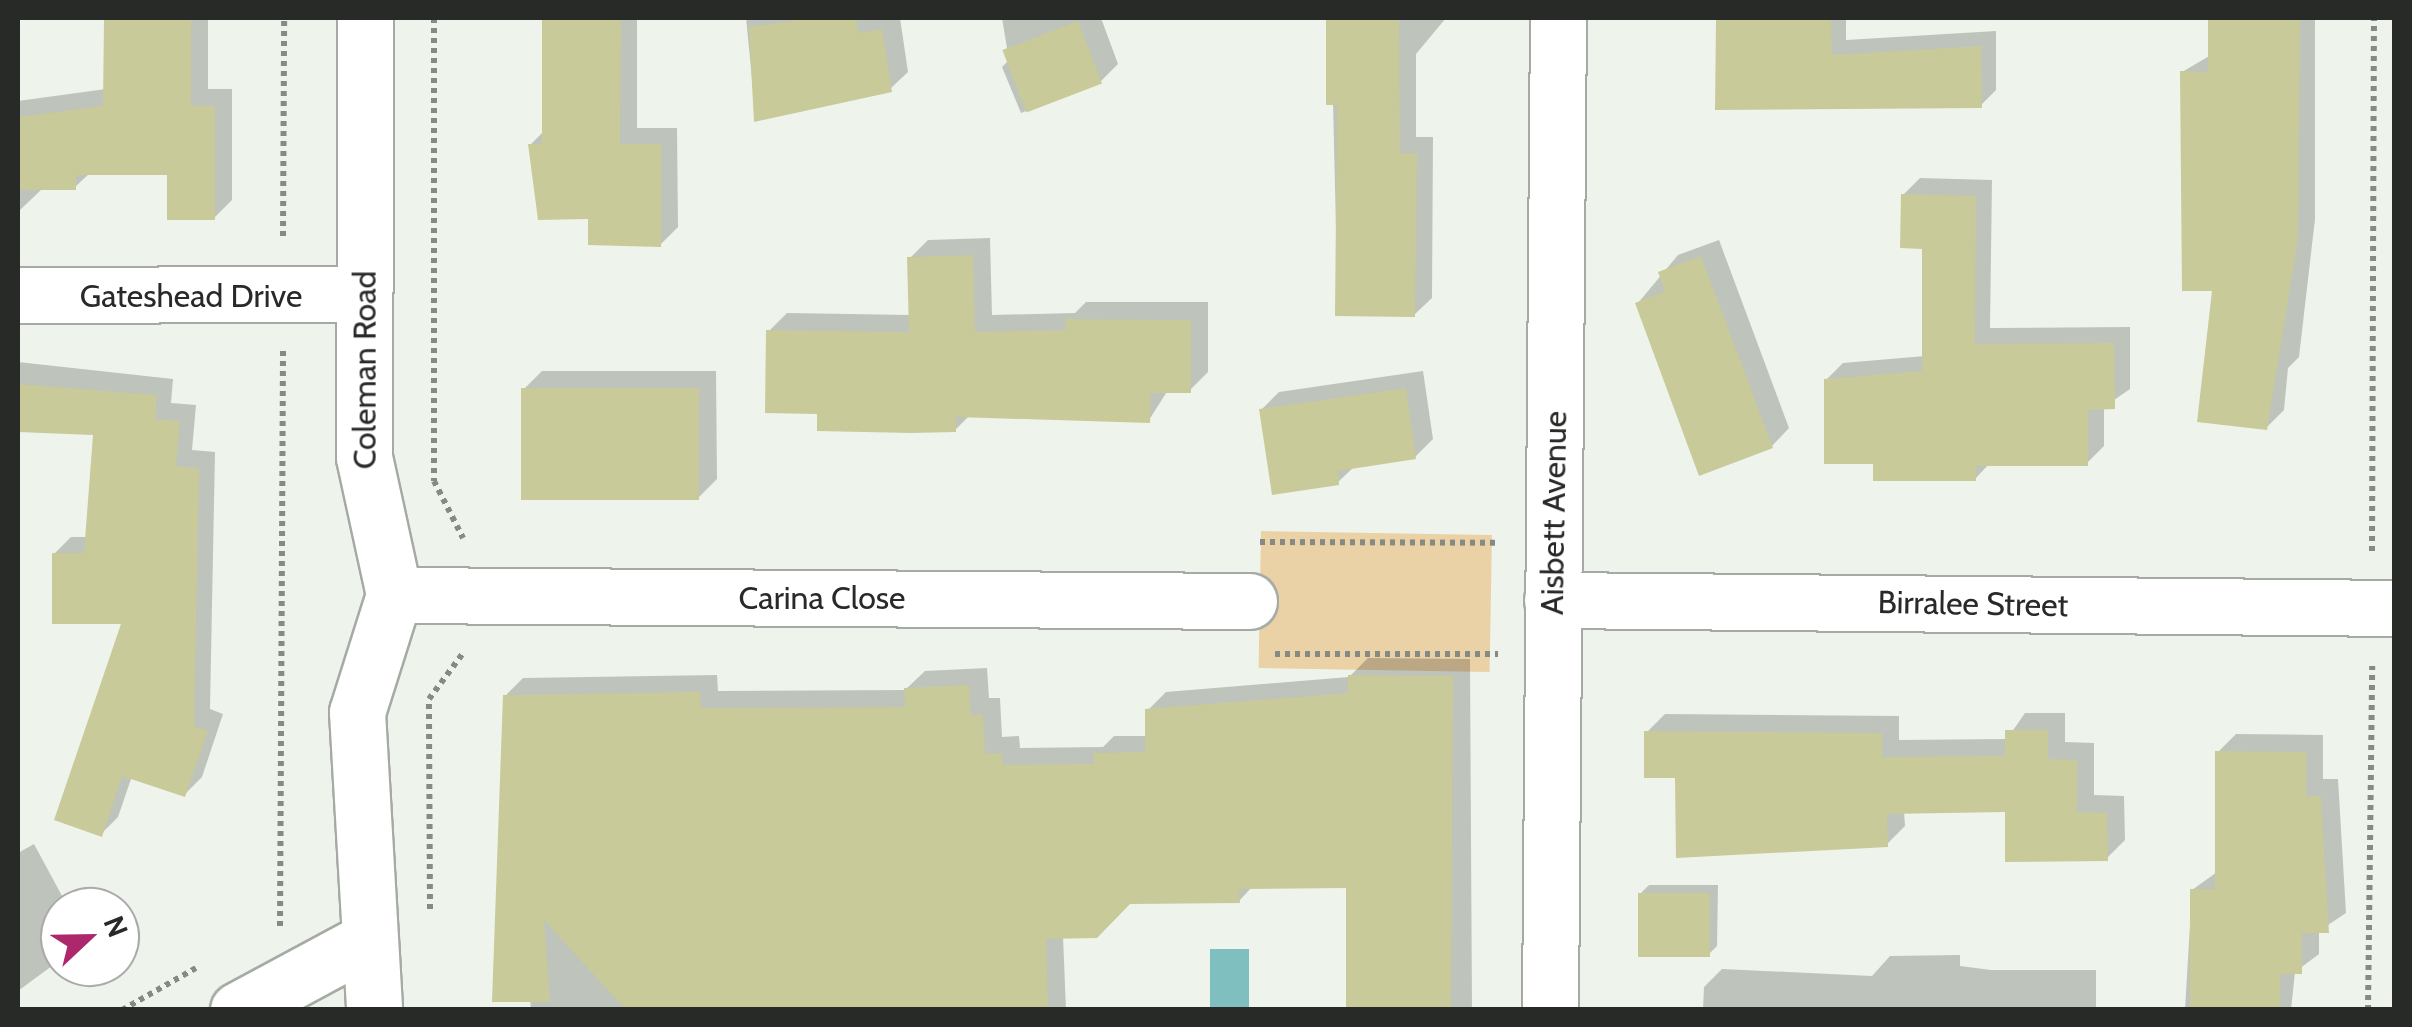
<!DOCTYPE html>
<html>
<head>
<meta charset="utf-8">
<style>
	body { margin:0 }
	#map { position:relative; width:2412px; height:1027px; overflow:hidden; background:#eef4ec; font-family:Cabin,sans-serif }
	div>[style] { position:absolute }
	.green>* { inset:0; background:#ead1a6; transform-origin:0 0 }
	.water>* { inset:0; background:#7fbfc0; transform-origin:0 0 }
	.shadow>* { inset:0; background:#0003 }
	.building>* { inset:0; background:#c8ca99; transform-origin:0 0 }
	.path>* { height:6px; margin-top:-3px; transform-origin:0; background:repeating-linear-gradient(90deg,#868a85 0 5px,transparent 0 10px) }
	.roads { filter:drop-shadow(2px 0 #a5aba4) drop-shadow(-2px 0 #a5aba4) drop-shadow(0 2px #a5aba4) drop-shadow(0 -2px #a5aba4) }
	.minor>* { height:55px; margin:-27.5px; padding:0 27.5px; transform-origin:27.5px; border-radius:27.5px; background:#fff }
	span { translate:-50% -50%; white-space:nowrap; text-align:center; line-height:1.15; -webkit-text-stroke:9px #fff; paint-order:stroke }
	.street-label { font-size:32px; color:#282a27 }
	.frame { position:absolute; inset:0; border:20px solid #282a27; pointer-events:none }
	.north { position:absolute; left:40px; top:887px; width:100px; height:100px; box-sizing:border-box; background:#fff; border:2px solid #a9aaa9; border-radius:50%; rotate:68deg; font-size:28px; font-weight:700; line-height:40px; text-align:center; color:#282a27 }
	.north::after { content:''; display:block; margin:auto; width:35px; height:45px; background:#ad276c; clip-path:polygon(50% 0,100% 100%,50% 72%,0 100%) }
</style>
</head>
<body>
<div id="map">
	<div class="green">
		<div style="left:1261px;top:531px;width:231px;height:137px;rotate:1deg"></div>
	</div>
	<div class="water">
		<div style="left:1210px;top:949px;width:39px;height:60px"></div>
	</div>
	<div class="shadow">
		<div style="clip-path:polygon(107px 18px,208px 18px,208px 89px,232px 89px,232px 200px,214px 218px,169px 172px,90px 173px,75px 187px,44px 187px,18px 212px,18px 101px,106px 89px)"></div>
		<div style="clip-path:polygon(545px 18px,637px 18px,637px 128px,677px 128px,678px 227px,660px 245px,590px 217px,530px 145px,544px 131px)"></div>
		<div style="clip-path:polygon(746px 18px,900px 18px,908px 72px,890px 89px,756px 119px)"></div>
		<div style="clip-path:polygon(1002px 18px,1101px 18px,1118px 64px,1100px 82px,1021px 113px,1002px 67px,1009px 60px)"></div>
		<div style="clip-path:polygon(1331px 18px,1446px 18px,1416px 54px,1416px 137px,1433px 137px,1432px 298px,1414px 315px,1338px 314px)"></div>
		<div style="clip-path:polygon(1718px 18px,1846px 18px,1846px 40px,1996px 31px,1996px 90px,1981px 105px,1718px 107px)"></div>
		<div style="clip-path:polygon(2211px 18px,2315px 18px,2315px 219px,2299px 357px,2288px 368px,2284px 410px,2266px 428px,2214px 288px,2182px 72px,2211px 55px)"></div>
		<div style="clip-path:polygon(1920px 178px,1992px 180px,1990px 328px,2130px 327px,2130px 389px,2104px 407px,2104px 446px,2087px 463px,1989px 464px,1975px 479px,1875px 462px,1826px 380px,1843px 363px,1925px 356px,1925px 246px,1903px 195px)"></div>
		<div style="clip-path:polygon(990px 238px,992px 315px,1075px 313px,1086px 302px,1208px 302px,1208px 372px,1190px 390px,1168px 390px,1149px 420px,970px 415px,955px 430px,819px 412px,769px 331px,787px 313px,911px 315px,910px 258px,928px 240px)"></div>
		<div style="clip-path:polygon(1719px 240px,1789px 428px,1772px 446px,1638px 303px,1678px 255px)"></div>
		<div style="clip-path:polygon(18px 362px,173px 379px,171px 403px,196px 405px,192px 450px,215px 452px,210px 709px,223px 714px,202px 777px,185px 794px,132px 776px,118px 817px,101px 834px,124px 621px,54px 554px,71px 537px,88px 537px,96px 432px,18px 429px)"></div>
		<div style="clip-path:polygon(542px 371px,716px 371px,717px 479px,699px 497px,524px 389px)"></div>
		<div style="clip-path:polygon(1423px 371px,1433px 439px,1415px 457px,1355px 466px,1338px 482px,1261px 410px,1279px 392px)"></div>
		<div style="clip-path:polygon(1368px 658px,1470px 659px,1472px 1010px,1348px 1010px,1349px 885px,1253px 886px,1239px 901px,1130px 901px,1063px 936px,1066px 1010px,531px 1010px,505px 696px,523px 678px,717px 675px,718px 691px,905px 690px,925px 671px,987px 668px,989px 698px,1000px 698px,1002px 737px,1019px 736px,1020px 748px,1103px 747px,1114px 736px,1148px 736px,1148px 710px,1166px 692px,1349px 677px)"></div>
		<div style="clip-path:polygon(2025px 713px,2065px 713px,2065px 742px,2094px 743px,2094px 795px,2124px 796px,2125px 840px,2107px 858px,2008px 810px,1904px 811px,1905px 826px,1887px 844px,1678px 776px,1647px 732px,1665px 714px,1899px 716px,1899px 740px,2007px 739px)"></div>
		<div style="clip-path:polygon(2236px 734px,2323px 735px,2323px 779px,2338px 779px,2346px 913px,2319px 931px,2319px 954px,2295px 972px,2291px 1010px,2185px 1010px,2192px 890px,2217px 872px,2218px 752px)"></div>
		<div style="clip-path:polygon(34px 844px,68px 907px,60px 907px,60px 960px,18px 991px,18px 853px)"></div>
		<div style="clip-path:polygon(1649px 885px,1718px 885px,1717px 946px,1708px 955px,1640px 894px)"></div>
		<div style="clip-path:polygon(1960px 955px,1960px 966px,1991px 970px,2096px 970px,2096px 1010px,1703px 1010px,1704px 987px,1722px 969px,1872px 976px,1890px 956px)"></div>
	</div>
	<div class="building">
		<div style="clip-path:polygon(104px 18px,191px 18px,191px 106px,215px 106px,215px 220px,167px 220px,167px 175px,76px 175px,76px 190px,18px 190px,18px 117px,103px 106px)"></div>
		<div style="clip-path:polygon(542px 18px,621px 18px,620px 144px,661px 144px,661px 247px,588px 245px,588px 219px,538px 220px,528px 144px,542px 144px)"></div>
		<div style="clip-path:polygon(812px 18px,856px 18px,859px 33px,882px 29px,892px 92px,754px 122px,749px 27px)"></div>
		<div style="clip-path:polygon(1326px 18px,1399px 18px,1400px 153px,1417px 153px,1415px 317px,1335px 316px,1337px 105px,1326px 105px)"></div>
		<div style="clip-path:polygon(1716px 18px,1831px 18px,1832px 55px,1981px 46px,1982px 108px,1715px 110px)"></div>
		<div style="clip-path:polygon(2208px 18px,2300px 18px,2298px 238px,2267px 430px,2197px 422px,2212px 291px,2182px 291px,2180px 71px,2208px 72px)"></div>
		<div style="left:1078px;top:21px;width:67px;height:81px;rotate:69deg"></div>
		<div style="clip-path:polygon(1901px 194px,1976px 196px,1975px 344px,2114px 343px,2115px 409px,2088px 410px,2088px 466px,1976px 466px,1976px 481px,1873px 481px,1873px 464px,1824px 464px,1824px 379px,1922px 371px,1922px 249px,1900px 248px)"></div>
		<div style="clip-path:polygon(973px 255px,975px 332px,1066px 330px,1065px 319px,1191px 320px,1191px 393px,1151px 393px,1150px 423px,956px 417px,956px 432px,911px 433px,817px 431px,817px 414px,765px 413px,766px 330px,909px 332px,907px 257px)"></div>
		<div style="clip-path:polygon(1701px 256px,1773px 448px,1699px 476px,1635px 303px,1665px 291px,1658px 272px)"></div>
		<div style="clip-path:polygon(18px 384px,157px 395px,155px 419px,180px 421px,176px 466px,199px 468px,194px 726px,208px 731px,185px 797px,122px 776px,102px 837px,54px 820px,121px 624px,52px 624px,52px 553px,84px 553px,93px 435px,18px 432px)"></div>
		<div style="left:521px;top:388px;width:178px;height:112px"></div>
		<div style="clip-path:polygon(1406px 388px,1416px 459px,1338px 471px,1339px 485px,1272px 495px,1259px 409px)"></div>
		<div style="clip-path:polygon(1348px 675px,1453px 676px,1451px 1010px,1346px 1010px,1346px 888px,1239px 889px,1240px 903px,1130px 904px,1097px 938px,1046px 939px,1048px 1007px,626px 1010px,544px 920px,550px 1002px,492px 1002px,503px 695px,700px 692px,701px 708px,905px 707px,904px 688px,969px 685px,971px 715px,983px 715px,985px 754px,1002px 753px,1003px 765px,1094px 764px,1093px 753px,1145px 752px,1145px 709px,1348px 693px)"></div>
		<div style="clip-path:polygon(2005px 730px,2048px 730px,2048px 759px,2077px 760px,2077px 812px,2107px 813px,2108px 861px,2005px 862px,2005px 812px,1887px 814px,1888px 847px,1676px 858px,1675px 778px,1644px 778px,1644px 731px,1882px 733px,1882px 757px,2005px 756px)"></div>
		<div style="clip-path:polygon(2215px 751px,2306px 752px,2306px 796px,2321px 796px,2329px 933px,2302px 933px,2302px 974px,2280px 974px,2280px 1010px,2190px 1010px,2190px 889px,2215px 889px)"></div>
		<div style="left:1638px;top:893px;width:72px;height:64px"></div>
	</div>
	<div class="path">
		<div style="left:434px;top:18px;width:463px;rotate:90deg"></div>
		<div style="left:434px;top:481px;width:64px;rotate:63deg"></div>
		<div style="left:283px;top:236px;width:218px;rotate:-89.7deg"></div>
		<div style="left:1260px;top:542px;width:237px;rotate:0.2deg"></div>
		<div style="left:2372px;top:551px;width:533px;rotate:-89.79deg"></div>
		<div style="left:1275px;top:654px;width:223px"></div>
		<div style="left:430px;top:909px;width:210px;rotate:-90.3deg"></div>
		<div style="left:429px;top:699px;width:57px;rotate:-53.5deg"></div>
		<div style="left:280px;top:926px;width:578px;rotate:-89.7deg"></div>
		<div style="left:122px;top:1010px;width:85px;rotate:-29.6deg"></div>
		<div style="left:2368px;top:1010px;width:344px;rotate:-89.3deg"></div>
	</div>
	<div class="roads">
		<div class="minor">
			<div style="left:365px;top:18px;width:439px;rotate:90.1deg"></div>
			<div style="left:364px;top:457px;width:141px;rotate:77.7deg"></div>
			<div style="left:394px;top:595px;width:123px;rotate:107.5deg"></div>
			<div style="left:357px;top:712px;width:298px;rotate:86.7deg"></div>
			<div style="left:18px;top:295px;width:346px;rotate:-0.2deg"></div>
			<div style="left:394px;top:595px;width:855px;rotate:0.4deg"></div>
			<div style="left:1552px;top:600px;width:842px;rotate:0.54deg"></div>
			<div style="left:238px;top:1010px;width:145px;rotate:-28.3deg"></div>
			<div style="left:1550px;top:1010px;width:992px;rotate:-89.54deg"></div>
		</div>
	</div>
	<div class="street-label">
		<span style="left:191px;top:296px">Gateshead Drive</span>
		<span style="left:365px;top:370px;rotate:-90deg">Coleman Road</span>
		<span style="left:1554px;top:513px;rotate:-89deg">Aisbett Avenue</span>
		<span style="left:822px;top:598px">Carina Close</span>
		<span style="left:1973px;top:604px;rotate:1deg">Birralee Street</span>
	</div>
	<div class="frame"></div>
	<div class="north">N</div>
</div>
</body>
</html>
